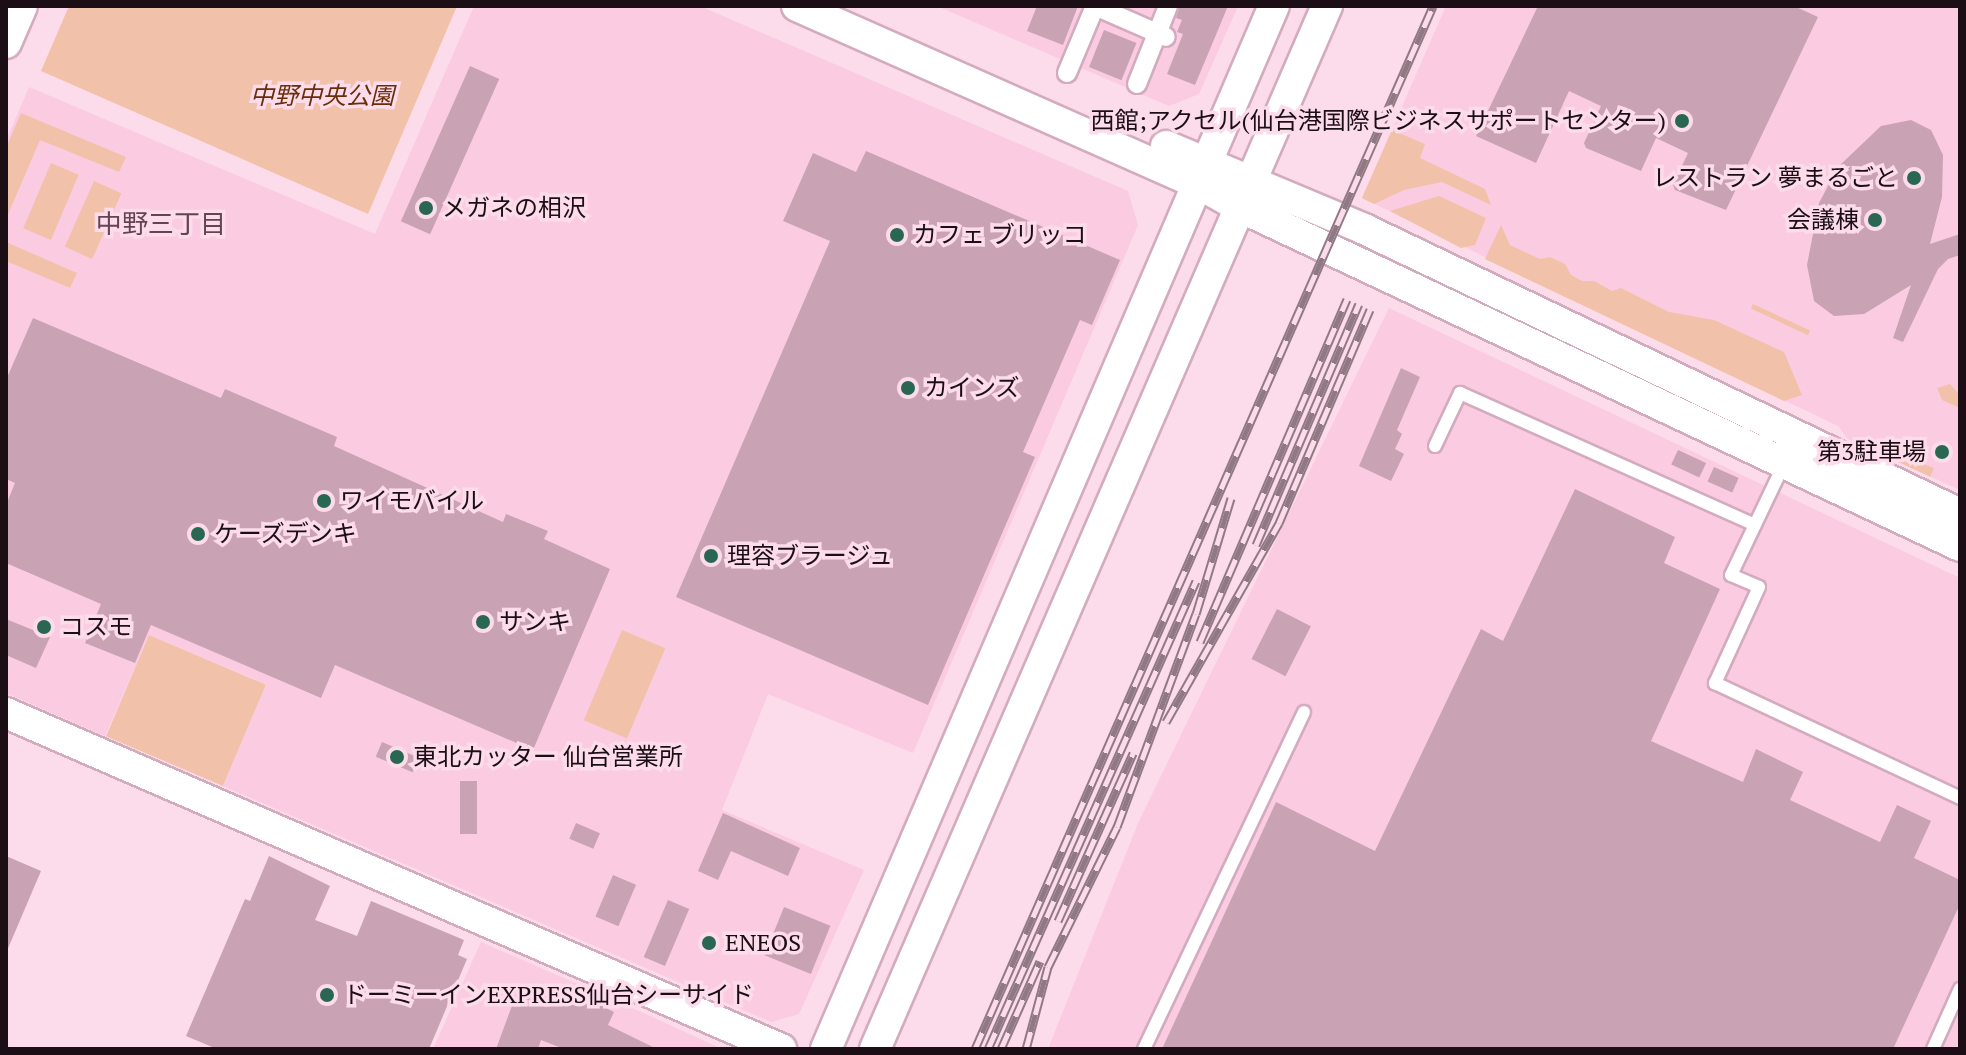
<!DOCTYPE html>
<html>
<head>
<meta charset="utf-8">
<style>
	body { margin:0 }
	#map { position:relative; width:1966px; height:1055px; overflow:hidden; background:#fcdbea; font-family:"PT Serif","Noto Sans JP",serif }
	div>[style] { position:absolute }
	.built>* { inset:0; background:#fbcbe2 }
	.green>* { inset:0; background:#f2c1a9; transform-origin:0 0 }
	.building>* { inset:0; background:#c9a2b4; transform-origin:0 0 }
	.roads { filter:drop-shadow(2px 0 #d3abbe) drop-shadow(-2px 0 #d3abbe) drop-shadow(0 2px #d3abbe) drop-shadow(0 -2px #d3abbe) }
	.service>* { height:12px; margin:-6px; padding:0 6px; transform-origin:6px; border-radius:6px; background:#fff }
	.pedestrian>* { height:18px; margin:-9px; padding:0 9px; transform-origin:9px; border-radius:9px; background:#fff }
	.tertiary>* { height:30px; margin:-15px; padding:0 15px; transform-origin:15px; border-radius:15px; background:#fff }
	.rail>* { height:9px; margin-top:-4.5px; transform-origin:0; background:repeating-linear-gradient(90deg,#fcdbea 0 18px,#917984 0 36px); box-sizing:border-box; border-block:2px solid #917984 }
	.dots>* { width:22px; height:22px; translate:-50% -50%; box-sizing:border-box; border:4px solid #fcdbea; border-radius:50% }
	span { translate:-50% -50%; white-space:nowrap; text-align:center; line-height:1.15; -webkit-text-stroke:7px #fcdbea; paint-order:stroke }
	.park-label { font-size:24px; color:#672e08; font-style:italic }
	.poi-label { font-size:24px; color:#1b0e14 }
	.right { translate:-100% -50%; text-align:right }
	.left { translate:0 -50%; text-align:left }
	.neighbourhood-label { font-size:26px; color:#654354 }
	.frame { position:absolute; inset:0; border:8px solid #1b0e14; pointer-events:none }
</style>
</head>
<body>
<div id="map">
	<div class="built">
		<div style="clip-path:polygon(474px 6px,700px 6px,1128px 191px,1138px 225px,913px 753px,768px 694px,722px 810px,864px 870px,799px 1014px,771px 1022px,223px 786px,266px 684px,149px 635px,105px 736px,6px 693px,6px 141px,29px 87px,375px 234px)"></div>
		<div style="clip-path:polygon(937px 6px,1238px 6px,1199px 94px,1169px 106px)"></div>
		<div style="clip-path:polygon(1446px 6px,1960px 6px,1960px 490px,1848px 439px,1838px 426px,1362px 198px)"></div>
		<div style="clip-path:polygon(1389px 308px,1960px 578px,1960px 1049px,1048px 1049px,1139px 821px)"></div>
		<div style="clip-path:polygon(481px 942px,646px 1014px,722px 1049px,433px 1049px)"></div>
	</div>
	<div class="green">
		<div style="clip-path:polygon(69px 6px,457px 6px,368px 214px,41px 71px)"></div>
		<div style="clip-path:polygon(21px 113px,126px 157px,119px 172px,40px 140px,6px 219px,6px 148px)"></div>
		<div style="clip-path:polygon(1392px 130px,1425px 144px,1420px 158px,1485px 189px,1491px 205px,1442px 182px,1404px 190px,1374px 204px,1362px 198px)"></div>
		<div style="left:51px;top:163px;width:30px;height:71px;rotate:23deg"></div>
		<div style="left:94px;top:181px;width:30px;height:72px;rotate:24deg"></div>
		<div style="clip-path:polygon(1439px 196px,1486px 218px,1475px 245px,1461px 248px,1390px 211px)"></div>
		<div style="clip-path:polygon(1501px 225px,1510px 245px,1540px 259px,1550px 257px,1565px 264px,1571px 275px,1582px 281px,1594px 281px,1612px 291px,1621px 288px,1669px 312px,1714px 320px,1784px 352px,1802px 395px,1784px 401px,1485px 259px)"></div>
		<div style="clip-path:polygon(6px 242px,77px 273px,70px 288px,6px 261px)"></div>
		<div style="left:1753px;top:304px;width:63px;height:5px;rotate:25deg"></div>
		<div style="clip-path:polygon(1950px 384px,1960px 395px,1960px 408px,1942px 400px,1937px 388px)"></div>
		<div style="left:1875px;top:441px;width:65px;height:9px;rotate:25deg"></div>
		<div style="left:622px;top:630px;width:47px;height:98px;rotate:23deg"></div>
		<div style="left:149px;top:635px;width:127px;height:110px;rotate:23deg"></div>
	</div>
	<div class="building">
		<div style="clip-path:polygon(1037px 6px,1078px 6px,1063px 45px,1027px 31px)"></div>
		<div style="clip-path:polygon(1180px 6px,1228px 6px,1195px 85px,1167px 74px,1183px 34px,1177px 32px,1182px 20px,1176px 18px)"></div>
		<div style="clip-path:polygon(1538px 6px,1794px 6px,1818px 17px,1726px 210px,1675px 190px,1673px 185px,1688px 153px,1656px 138px,1641px 171px,1586px 148px,1584px 143px,1601px 106px,1569px 91px,1536px 163px,1476px 136px)"></div>
		<div style="left:1104px;top:30px;width:35px;height:40px;rotate:22deg"></div>
		<div style="left:470px;top:66px;width:32px;height:170px;rotate:24deg"></div>
		<div style="clip-path:polygon(1911px 120px,1931px 130px,1943px 155px,1942px 197px,1930px 244px,1960px 234px,1960px 255px,1948px 259px,1938px 269px,1903px 342px,1893px 338px,1911px 285px,1864px 314px,1834px 316px,1814px 301px,1807px 265px,1819px 203px,1838px 167px,1881px 126px)"></div>
		<div style="clip-path:polygon(866px 151px,1120px 260px,1092px 325px,1080px 320px,1023px 452px,1035px 457px,928px 705px,676px 597px,830px 241px,783px 221px,813px 153px,856px 172px)"></div>
		<div style="clip-path:polygon(33px 318px,221px 398px,225px 389px,337px 437px,334px 446px,503px 522px,506px 514px,548px 531px,544px 539px,610px 569px,533px 750px,335px 665px,321px 698px,151px 625px,135px 663px,85px 643px,101px 604px,6px 563px,6px 505px,15px 483px,6px 479px,6px 380px)"></div>
		<div style="clip-path:polygon(1401px 368px,1420px 377px,1397px 430px,1402px 434px,1395px 449px,1404px 454px,1391px 481px,1359px 466px)"></div>
		<div style="left:1678px;top:450px;width:31px;height:16px;rotate:25deg"></div>
		<div style="left:1714px;top:467px;width:27px;height:16px;rotate:24deg"></div>
		<div style="clip-path:polygon(1575px 489px,1675px 537px,1664px 563px,1720px 589px,1651px 741px,1743px 782px,1756px 749px,1803px 772px,1790px 800px,1880px 842px,1897px 805px,1931px 821px,1914px 858px,1960px 880px,1960px 904px,1893px 1049px,1162px 1049px,1276px 802px,1375px 851px,1481px 629px,1503px 641px)"></div>
		<div style="left:1277px;top:609px;width:38px;height:56px;rotate:27deg"></div>
		<div style="clip-path:polygon(6px 619px,50px 637px,36px 668px,6px 655px)"></div>
		<div style="left:382px;top:742px;width:40px;height:16px;rotate:23deg"></div>
		<div style="left:460px;top:781px;width:17px;height:53px"></div>
		<div style="clip-path:polygon(723px 813px,800px 848px,788px 876px,731px 851px,718px 880px,698px 871px)"></div>
		<div style="left:576px;top:823px;width:26px;height:17px;rotate:23deg"></div>
		<div style="clip-path:polygon(6px 856px,41px 871px,6px 953px)"></div>
		<div style="clip-path:polygon(269px 856px,330px 886px,315px 920px,357px 936px,371px 901px,464px 940px,458px 955px,467px 959px,429px 1049px,217px 1049px,186px 1036px,245px 899px,250px 901px)"></div>
		<div style="left:613px;top:875px;width:25px;height:45px;rotate:23deg"></div>
		<div style="left:668px;top:900px;width:23px;height:62px;rotate:23deg"></div>
		<div style="left:784px;top:907px;width:50px;height:52px;rotate:22deg"></div>
		<div style="clip-path:polygon(520px 984px,558px 999px,566px 991px,576px 995px,579px 990px,607px 1001px,604px 1007px,614px 1012px,608px 1025px,657px 1049px,564px 1049px,541px 1040px,538px 1049px,496px 1049px)"></div>
	</div>
	<div class="roads">
		<div class="service">
			<div style="left:1435px;top:446px;width:59px;rotate:-64.7deg"></div>
			<div style="left:1460px;top:393px;width:323px;rotate:24.1deg"></div>
			<div style="left:1784px;top:464px;width:123px;rotate:115.5deg"></div>
			<div style="left:1731px;top:575px;width:30px;rotate:23deg"></div>
			<div style="left:1759px;top:587px;width:106px;rotate:114.6deg"></div>
			<div style="left:1715px;top:683px;width:271px;rotate:25.1deg"></div>
			<div style="left:1144px;top:1049px;width:373px;rotate:-64.6deg"></div>
			<div style="left:1933px;top:1049px;width:66px;rotate:-65.8deg"></div>
		</div>
		<div class="pedestrian">
			<div style="left:1095px;top:6px;width:77px;rotate:23.6deg"></div>
			<div style="left:1067px;top:73px;width:73px;rotate:-67.3deg"></div>
			<div style="left:1137px;top:84px;width:84px;rotate:-68.3deg"></div>
		</div>
		<div class="tertiary">
			<div style="left:797px;top:6px;width:440px;rotate:23.9deg"></div>
			<div style="left:1199px;top:184px;width:47px;rotate:29.3deg"></div>
			<div style="left:1240px;top:207px;width:796px;rotate:25.21deg"></div>
			<div style="left:6px;top:43px;width:40px;rotate:-66.6deg"></div>
			<div style="left:1166px;top:146px;width:215px;rotate:22.7deg"></div>
			<div style="left:1364px;top:229px;width:661px;rotate:25.56deg"></div>
			<div style="left:6px;top:713px;width:845px;rotate:23.44deg"></div>
			<div style="left:826px;top:1049px;width:1135px;rotate:-66.76deg"></div>
			<div style="left:875px;top:1049px;width:1137px;rotate:-66.57deg"></div>
		</div>
	</div>
	<div class="rail">
		<div style="left:1256px;top:545px;width:262px;rotate:-66.9deg"></div>
		<div style="left:1200px;top:642px;width:373px;rotate:-66.8deg"></div>
		<div style="left:1166px;top:722px;width:229px;rotate:-60.4deg"></div>
		<div style="left:1279px;top:523px;width:232px;rotate:-66.9deg"></div>
		<div style="left:1058px;top:921px;width:184px;rotate:-65.9deg"></div>
		<div style="left:975px;top:1049px;width:1139px;rotate:-66.29deg"></div>
		<div style="left:988px;top:1049px;width:512px;rotate:-66.04deg"></div>
		<div style="left:1001px;top:1049px;width:96px;rotate:-66.1deg"></div>
		<div style="left:1026px;top:1049px;width:85px;rotate:-75deg"></div>
		<div style="left:1048px;top:967px;width:156px;rotate:-63.8deg"></div>
		<div style="left:1117px;top:827px;width:227px;rotate:-69.7deg"></div>
		<div style="left:1196px;top:614px;width:121px;rotate:-73.2deg"></div>
	</div>
	<div class="dots">
		<div style="left:1682px;top:121px;background:#2a6752"></div>
		<div style="left:1914px;top:178px;background:#2a6752"></div>
		<div style="left:426px;top:208px;background:#2a6752"></div>
		<div style="left:1875px;top:220px;background:#2a6752"></div>
		<div style="left:897px;top:235px;background:#2a6752"></div>
		<div style="left:908px;top:388px;background:#2a6752"></div>
		<div style="left:1942px;top:452px;background:#2a6752"></div>
		<div style="left:324px;top:501px;background:#2a6752"></div>
		<div style="left:198px;top:534px;background:#2a6752"></div>
		<div style="left:711px;top:556px;background:#2a6752"></div>
		<div style="left:483px;top:622px;background:#2a6752"></div>
		<div style="left:44px;top:627px;background:#2a6752"></div>
		<div style="left:397px;top:757px;background:#2a6752"></div>
		<div style="left:709px;top:943px;background:#2a6752"></div>
		<div style="left:327px;top:995px;background:#2a6752"></div>
	</div>
	<div class="park-label">
		<span style="left:322px;top:96px">中野中央公園</span>
	</div>
	<div class="poi-label">
		<span class="right" style="left:1666px;top:121px">西館;アクセル(仙台港国際ビジネスサポートセンター)</span>
		<span class="right" style="left:1898px;top:178px">レストラン 夢まるごと</span>
		<span class="left" style="left:442px;top:208px">メガネの相沢</span>
		<span class="right" style="left:1859px;top:220px">会議棟</span>
		<span class="left" style="left:913px;top:235px">カフェ ブリッコ</span>
		<span class="left" style="left:924px;top:388px">カインズ</span>
		<span class="right" style="left:1926px;top:452px">第3駐車場</span>
		<span class="left" style="left:340px;top:501px">ワイモバイル</span>
		<span class="left" style="left:214px;top:534px">ケーズデンキ</span>
		<span class="left" style="left:727px;top:556px">理容ブラージュ</span>
		<span class="left" style="left:499px;top:622px">サンキ</span>
		<span class="left" style="left:60px;top:627px">コスモ</span>
		<span class="left" style="left:413px;top:757px">東北カッター 仙台営業所</span>
		<span class="left" style="left:725px;top:943px">ENEOS</span>
		<span class="left" style="left:343px;top:995px">ドーミーインEXPRESS仙台シーサイド</span>
	</div>
	<div class="neighbourhood-label">
		<span style="left:161px;top:224px">中野三丁目</span>
	</div>
	<div class="frame"></div>
</div>
</body>
</html>
